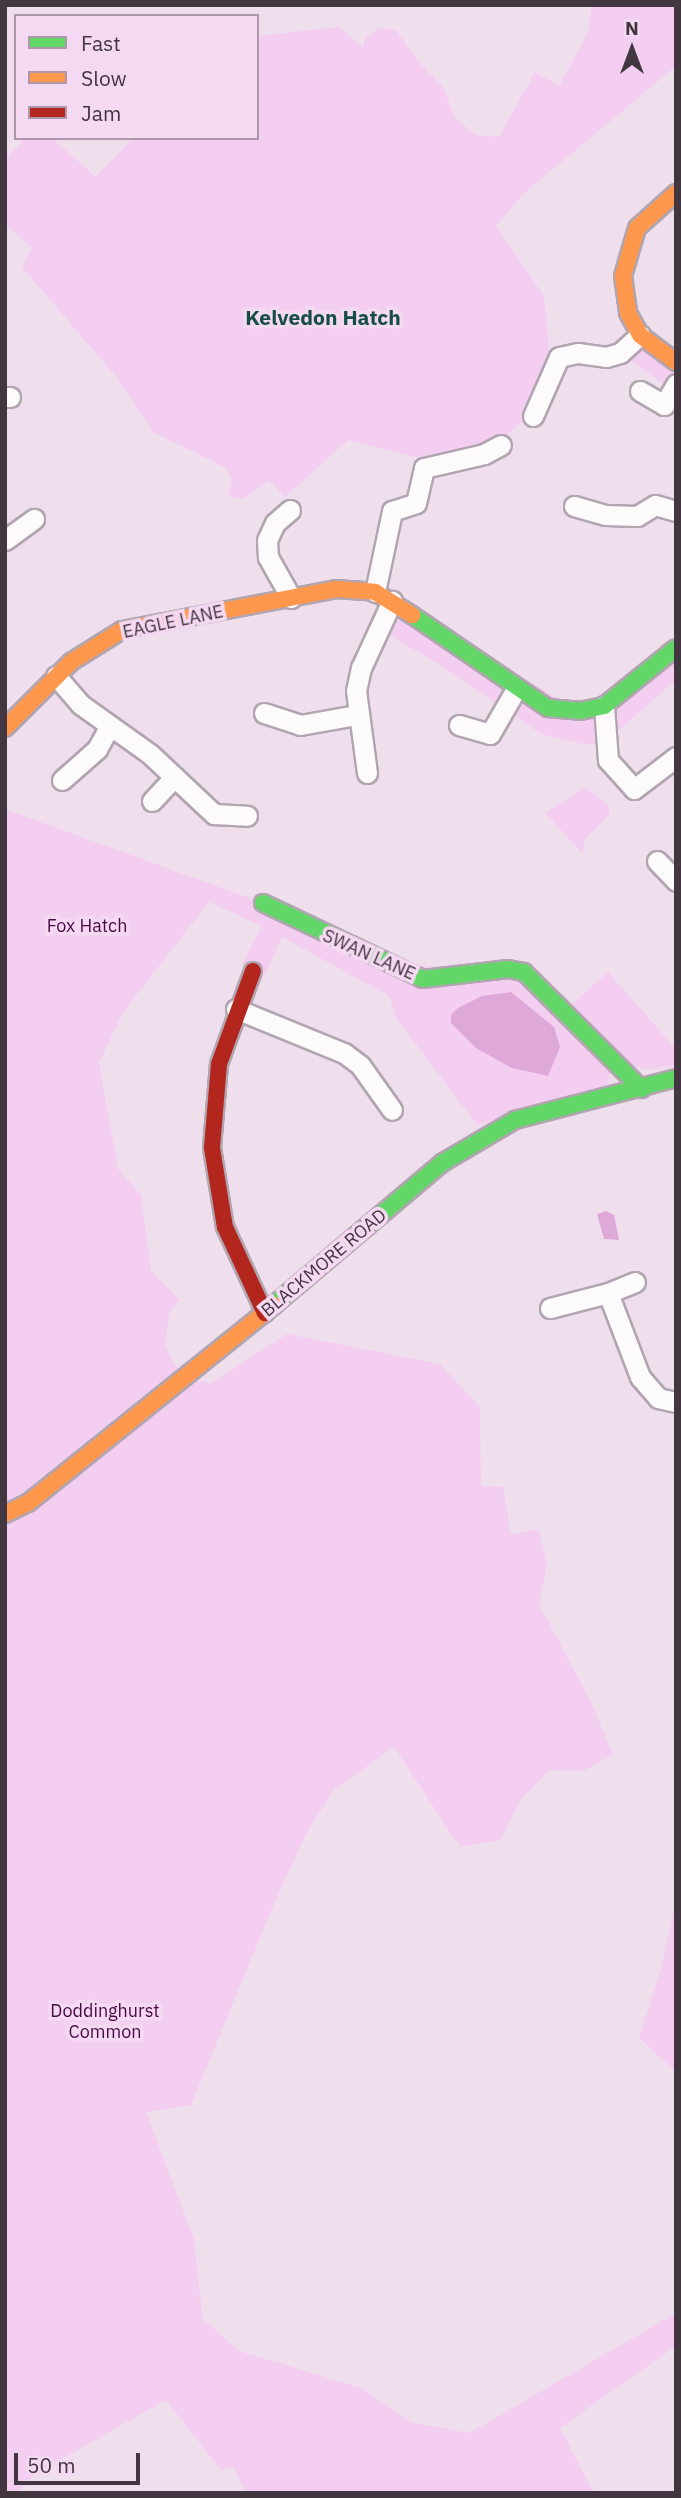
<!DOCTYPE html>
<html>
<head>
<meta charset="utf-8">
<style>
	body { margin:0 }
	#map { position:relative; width:681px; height:2498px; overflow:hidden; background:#efdfed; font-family:"IBM Plex Sans",sans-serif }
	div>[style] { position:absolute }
	.green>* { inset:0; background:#f4cef0 }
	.water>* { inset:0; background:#dea8d9 }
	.roads { filter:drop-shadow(2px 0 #b1a5b0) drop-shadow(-2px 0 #b1a5b0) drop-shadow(0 2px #b1a5b0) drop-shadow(0 -2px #b1a5b0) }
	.street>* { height:19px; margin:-9.5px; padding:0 9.5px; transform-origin:9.5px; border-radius:9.5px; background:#fdfafc }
	.fast>* { height:16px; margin:-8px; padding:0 8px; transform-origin:8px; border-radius:8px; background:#63d668 }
	.slow>* { height:16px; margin:-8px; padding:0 8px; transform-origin:8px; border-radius:8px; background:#ff974d }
	.jam>* { height:16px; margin:-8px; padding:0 8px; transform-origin:8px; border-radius:8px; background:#b3261e }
	span { translate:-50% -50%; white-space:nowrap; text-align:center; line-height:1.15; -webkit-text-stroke:7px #f5d9f2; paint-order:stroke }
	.street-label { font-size:18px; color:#423740 }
	.park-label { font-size:18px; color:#490947 }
	.quarter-label { font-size:21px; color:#164e44; font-weight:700 }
	.frame { position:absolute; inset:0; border:7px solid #423740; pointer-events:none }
	.legend { position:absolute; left:14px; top:14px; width:245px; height:126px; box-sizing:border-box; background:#f5d9f2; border:2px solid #ad98ab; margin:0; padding:9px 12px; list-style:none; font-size:21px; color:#423740 }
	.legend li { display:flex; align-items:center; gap:14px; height:35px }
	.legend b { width:35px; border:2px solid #ad98ab }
	.north { position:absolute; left:597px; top:14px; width:70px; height:70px; -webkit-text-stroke:5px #f5d9f2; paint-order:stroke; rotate:0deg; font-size:19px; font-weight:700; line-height:28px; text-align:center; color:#423740 }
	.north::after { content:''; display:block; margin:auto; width:24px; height:32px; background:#423740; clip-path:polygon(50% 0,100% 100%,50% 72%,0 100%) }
	.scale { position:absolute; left:14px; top:2453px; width:126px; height:32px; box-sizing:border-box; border:4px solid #423740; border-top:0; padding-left:9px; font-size:21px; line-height:24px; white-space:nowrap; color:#423740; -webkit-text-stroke:5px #f5d9f2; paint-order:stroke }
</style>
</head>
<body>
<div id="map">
	<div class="green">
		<div style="clip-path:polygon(592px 5px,676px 5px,676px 66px,522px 195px,496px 226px,544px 296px,550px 357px,534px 404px,524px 420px,500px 441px,435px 462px,348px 440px,285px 497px,269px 481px,242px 499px,228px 496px,232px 480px,224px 467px,153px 432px,118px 379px,22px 267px,32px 248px,5px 224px,5px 160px,25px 138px,52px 138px,96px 177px,133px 138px,257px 138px,257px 36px,339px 27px,363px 47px,366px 37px,380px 28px,396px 30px,416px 59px,444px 88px,454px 116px,475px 135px,499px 137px,535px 72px,559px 86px,588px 32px)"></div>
		<div style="clip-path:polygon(640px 335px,676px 362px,672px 390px,620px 353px)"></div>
		<div style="clip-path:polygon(392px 601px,580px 711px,676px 648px,676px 680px,604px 743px,583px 744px,541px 734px,442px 666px,379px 629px)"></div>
		<div style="clip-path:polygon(586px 787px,610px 807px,609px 815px,584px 840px,583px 854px,545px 813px)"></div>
		<div style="clip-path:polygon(5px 809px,263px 903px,385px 964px,508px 969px,563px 1012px,608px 972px,676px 1049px,676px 1065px,648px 1070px,613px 1061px,607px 1085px,477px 1125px,396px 1018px,389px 996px,282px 937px,265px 975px,253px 971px,242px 964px,262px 926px,209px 902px,123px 1012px,99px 1063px,118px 1169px,141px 1195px,151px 1271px,179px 1300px,169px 1314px,165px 1346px,184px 1379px,211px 1383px,287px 1334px,440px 1364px,480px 1407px,481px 1486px,503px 1487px,511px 1534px,539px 1529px,547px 1564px,539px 1604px,592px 1704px,613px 1755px,583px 1771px,549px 1771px,521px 1799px,501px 1840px,460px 1847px,394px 1747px,334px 1790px,307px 1832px,274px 1904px,191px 2105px,146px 2112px,194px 2239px,203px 2319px,239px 2351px,361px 2388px,411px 2422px,469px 2433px,676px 2313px,676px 2346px,560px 2428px,594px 2493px,245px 2493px,234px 2467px,221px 2470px,166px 2400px,37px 2473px,15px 2493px,5px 2493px)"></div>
		<div style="clip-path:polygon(676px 1901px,676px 2072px,639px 2038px,661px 1969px)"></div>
	</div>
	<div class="water">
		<div style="clip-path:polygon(511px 992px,554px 1027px,560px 1047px,548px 1076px,512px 1068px,476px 1048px,451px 1023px,451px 1015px,458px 1008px,482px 996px)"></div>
		<div style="clip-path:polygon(606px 1211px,614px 1215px,619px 1240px,604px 1239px,597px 1214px)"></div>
	</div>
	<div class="roads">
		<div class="street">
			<div style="left:640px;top:391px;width:28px;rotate:30deg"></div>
			<div style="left:664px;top:405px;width:24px;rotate:-60deg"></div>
			<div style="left:5px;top:397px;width:5px"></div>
			<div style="left:533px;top:416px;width:64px;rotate:-66.2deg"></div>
			<div style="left:559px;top:357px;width:19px;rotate:-12deg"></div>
			<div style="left:578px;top:353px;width:28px;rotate:8deg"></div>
			<div style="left:606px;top:357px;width:15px;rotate:-16deg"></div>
			<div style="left:620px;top:353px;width:27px;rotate:-42deg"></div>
			<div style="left:574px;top:506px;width:33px;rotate:16deg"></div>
			<div style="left:606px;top:515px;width:31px;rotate:2deg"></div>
			<div style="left:637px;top:516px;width:21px;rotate:-31deg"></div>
			<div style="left:655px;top:505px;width:22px;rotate:16deg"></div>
			<div style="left:290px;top:510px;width:20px;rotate:139deg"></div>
			<div style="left:275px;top:523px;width:19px;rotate:115deg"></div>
			<div style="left:267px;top:540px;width:17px;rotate:87deg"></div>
			<div style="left:268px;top:557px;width:47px;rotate:60.7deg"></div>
			<div style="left:5px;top:540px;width:36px;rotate:-36deg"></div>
			<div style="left:375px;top:592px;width:83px;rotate:-78.1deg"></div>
			<div style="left:392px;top:511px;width:25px;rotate:-18deg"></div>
			<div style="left:416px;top:503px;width:36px;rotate:-77deg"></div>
			<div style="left:424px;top:468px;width:62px;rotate:-13.1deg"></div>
			<div style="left:484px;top:454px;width:19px;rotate:-28deg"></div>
			<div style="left:56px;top:676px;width:37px;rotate:49deg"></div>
			<div style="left:80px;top:704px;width:86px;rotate:35.5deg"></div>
			<div style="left:150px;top:754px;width:88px;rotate:43.2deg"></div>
			<div style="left:214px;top:814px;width:33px;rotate:3deg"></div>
			<div style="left:604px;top:706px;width:54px;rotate:85.8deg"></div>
			<div style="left:608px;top:760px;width:39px;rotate:48deg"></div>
			<div style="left:634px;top:789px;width:53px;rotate:-37.3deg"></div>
			<div style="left:264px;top:713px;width:38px;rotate:18deg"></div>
			<div style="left:300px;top:725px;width:58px;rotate:-10deg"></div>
			<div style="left:459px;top:725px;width:32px;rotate:16deg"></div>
			<div style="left:490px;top:734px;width:52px;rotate:-60deg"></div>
			<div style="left:367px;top:773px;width:83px;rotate:-97.6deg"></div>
			<div style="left:356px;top:691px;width:24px;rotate:-78deg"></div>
			<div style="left:361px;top:668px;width:74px;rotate:-65.2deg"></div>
			<div style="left:62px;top:780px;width:47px;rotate:-41.5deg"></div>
			<div style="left:97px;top:749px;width:25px;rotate:-61deg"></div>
			<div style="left:152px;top:801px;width:33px;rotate:-47deg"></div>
			<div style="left:657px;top:861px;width:28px;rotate:46deg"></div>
			<div style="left:236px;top:1009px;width:117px;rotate:22.2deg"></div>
			<div style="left:344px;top:1053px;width:20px;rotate:37deg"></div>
			<div style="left:360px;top:1065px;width:55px;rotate:54.6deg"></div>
			<div style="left:608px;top:1293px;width:29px;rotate:-22deg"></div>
			<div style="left:550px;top:1308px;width:60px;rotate:-14.5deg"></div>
			<div style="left:608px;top:1293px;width:90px;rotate:69.1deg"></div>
			<div style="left:640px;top:1377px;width:28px;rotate:49deg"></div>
			<div style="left:658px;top:1398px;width:18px;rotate:13deg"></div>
		</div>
		<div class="fast">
			<div style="left:412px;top:615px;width:165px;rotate:34.4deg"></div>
			<div style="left:548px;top:708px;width:32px;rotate:5deg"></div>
			<div style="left:580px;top:711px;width:25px;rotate:-12deg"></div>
			<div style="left:604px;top:706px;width:92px;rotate:-38.9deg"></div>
			<div style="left:263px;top:903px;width:177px;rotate:25.4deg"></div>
			<div style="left:423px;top:979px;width:86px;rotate:-6.7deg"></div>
			<div style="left:508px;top:969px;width:16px;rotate:11deg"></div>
			<div style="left:524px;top:972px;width:166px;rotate:44.8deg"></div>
			<div style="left:274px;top:1305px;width:220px;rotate:-40.2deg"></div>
			<div style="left:442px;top:1163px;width:85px;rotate:-30.5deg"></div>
			<div style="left:515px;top:1120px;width:166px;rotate:-14.6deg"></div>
		</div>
		<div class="slow">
			<div style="left:676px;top:193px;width:52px;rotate:138.1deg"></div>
			<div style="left:637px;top:228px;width:50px;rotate:106.3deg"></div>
			<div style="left:623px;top:276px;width:37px;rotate:82deg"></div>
			<div style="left:628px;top:313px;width:25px;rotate:61deg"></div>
			<div style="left:640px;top:335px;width:45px;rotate:36.9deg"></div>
			<div style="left:5px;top:728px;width:93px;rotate:-45deg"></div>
			<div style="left:71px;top:662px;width:60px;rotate:-32.1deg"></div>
			<div style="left:122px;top:630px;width:218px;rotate:-10.8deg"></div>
			<div style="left:336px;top:589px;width:39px;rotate:4deg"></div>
			<div style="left:375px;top:592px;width:44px;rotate:31.9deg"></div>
			<div style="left:5px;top:1514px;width:25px;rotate:-26deg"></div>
			<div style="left:28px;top:1503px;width:316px;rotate:-38.8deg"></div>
		</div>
		<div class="jam">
			<div style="left:253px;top:971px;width:99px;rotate:110.1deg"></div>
			<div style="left:219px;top:1064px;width:84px;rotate:94.8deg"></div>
			<div style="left:212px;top:1148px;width:80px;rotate:80.7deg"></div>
			<div style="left:225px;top:1227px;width:95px;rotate:65.1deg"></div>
		</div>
	</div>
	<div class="street-label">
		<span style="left:173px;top:622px;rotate:-12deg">EAGLE LANE</span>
		<span style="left:369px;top:955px;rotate:24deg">SWAN LANE</span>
		<span style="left:324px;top:1263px;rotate:-40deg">BLACKMORE ROAD</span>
	</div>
	<div class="park-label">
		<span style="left:87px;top:926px">Fox Hatch</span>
		<span style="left:105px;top:2022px">Doddinghurst<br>Common</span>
	</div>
	<div class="quarter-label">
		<span style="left:323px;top:317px">Kelvedon Hatch</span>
	</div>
	<div class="frame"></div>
	<ul class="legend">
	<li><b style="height:9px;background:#63d668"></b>Fast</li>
	<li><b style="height:9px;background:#ff974d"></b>Slow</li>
	<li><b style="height:9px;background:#b3261e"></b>Jam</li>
	</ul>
	<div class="north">N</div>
	<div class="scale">50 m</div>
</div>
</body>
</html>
